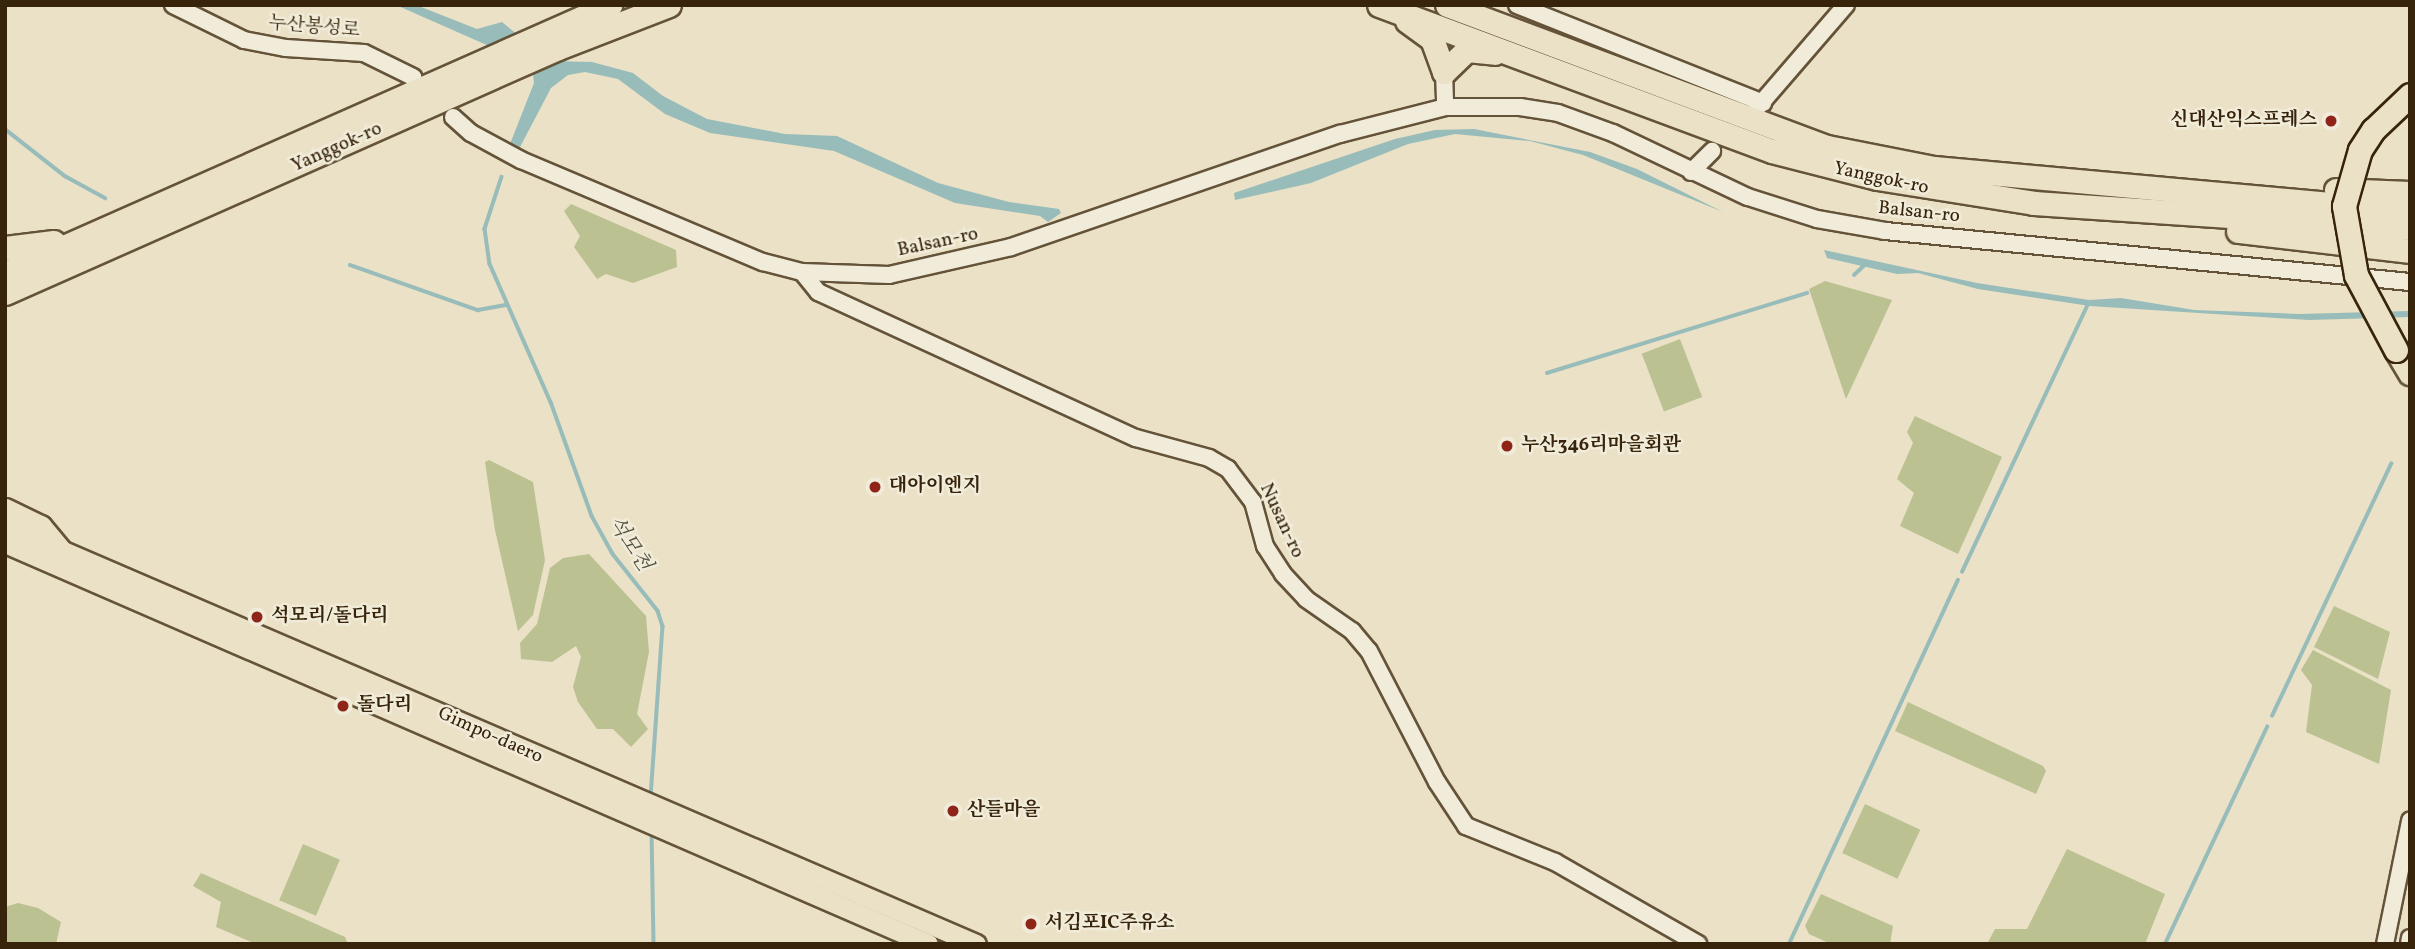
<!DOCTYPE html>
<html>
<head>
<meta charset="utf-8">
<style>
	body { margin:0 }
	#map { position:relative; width:2415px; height:949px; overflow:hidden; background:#eae1c6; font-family:Vollkorn,"Noto Serif KR",serif }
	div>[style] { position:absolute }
	.green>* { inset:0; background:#bcc192; transform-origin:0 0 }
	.water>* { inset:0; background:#98bcb9 }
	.stream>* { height:3.5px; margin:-1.75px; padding:0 1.75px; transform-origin:1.75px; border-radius:1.75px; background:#98bcb9 }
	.roads { filter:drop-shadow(2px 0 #645339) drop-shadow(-2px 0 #645339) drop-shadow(0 2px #645339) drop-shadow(0 -2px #645339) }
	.minor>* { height:16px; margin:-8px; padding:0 8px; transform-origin:8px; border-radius:8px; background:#f1ecda }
	.major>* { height:19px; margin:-9.5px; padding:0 9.5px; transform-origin:9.5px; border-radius:9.5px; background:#eae1c6 }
	.highway>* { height:23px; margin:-11.5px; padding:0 11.5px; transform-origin:11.5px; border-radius:11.5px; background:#eae1c6 }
	.bridges { filter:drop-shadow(2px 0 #37240a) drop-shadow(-2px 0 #37240a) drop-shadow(0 2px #37240a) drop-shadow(0 -2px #37240a) }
	.highway-bridge>* { height:23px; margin:-11.5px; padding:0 11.5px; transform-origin:11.5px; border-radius:11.5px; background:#eae1c6 }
	.dots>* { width:19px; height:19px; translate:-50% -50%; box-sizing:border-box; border:4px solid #f1ecda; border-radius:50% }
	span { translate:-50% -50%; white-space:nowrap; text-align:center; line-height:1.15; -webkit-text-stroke:5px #f1ecda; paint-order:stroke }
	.street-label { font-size:19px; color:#37240a }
	.poi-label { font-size:19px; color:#37240a; font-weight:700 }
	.right { translate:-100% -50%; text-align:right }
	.left { translate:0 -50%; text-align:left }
	.water-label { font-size:21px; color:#54523f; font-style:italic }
	.frame { position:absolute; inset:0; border:7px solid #37240a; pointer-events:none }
</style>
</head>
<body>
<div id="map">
	<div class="green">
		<div style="clip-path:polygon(571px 204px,676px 250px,677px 267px,633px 283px,606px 274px,597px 279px,574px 247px,580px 236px,564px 211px)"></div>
		<div style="clip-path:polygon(1825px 281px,1892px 300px,1846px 399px,1809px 289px)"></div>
		<div style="left:1680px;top:339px;width:62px;height:41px;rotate:69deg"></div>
		<div style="clip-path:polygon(1915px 416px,2002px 457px,1958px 554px,1900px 526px,1914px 493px,1897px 479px,1913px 443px,1907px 432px)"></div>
		<div style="clip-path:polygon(489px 460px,533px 482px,545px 560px,533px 615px,518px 631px,495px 530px,485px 462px)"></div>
		<div style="clip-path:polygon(589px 554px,646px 616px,649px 652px,637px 714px,648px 729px,631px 747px,613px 729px,597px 729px,578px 702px,573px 687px,581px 657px,576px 646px,552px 662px,521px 659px,520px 643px,537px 624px,550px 568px,563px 558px)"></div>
		<div style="clip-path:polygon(2334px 606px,2390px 632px,2378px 679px,2314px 647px)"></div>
		<div style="clip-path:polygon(2313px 650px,2391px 690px,2379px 764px,2306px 732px,2312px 685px,2301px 670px)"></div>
		<div style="clip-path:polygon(1908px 702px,2043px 766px,2046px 771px,2036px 794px,1895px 731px)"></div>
		<div style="left:1865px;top:804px;width:61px;height:54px;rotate:25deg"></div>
		<div style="left:303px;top:844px;width:40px;height:61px;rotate:23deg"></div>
		<div style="clip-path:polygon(2067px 849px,2165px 894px,2145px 944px,1987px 944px,1995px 929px,2027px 929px)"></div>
		<div style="clip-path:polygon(201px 873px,345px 937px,348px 944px,256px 944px,216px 927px,221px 902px,193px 886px)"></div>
		<div style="clip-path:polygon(1821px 894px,1893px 926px,1890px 944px,1831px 944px,1809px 934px,1805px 926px)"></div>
		<div style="clip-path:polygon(18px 903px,38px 908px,61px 922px,56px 944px,5px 944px,5px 907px)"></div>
	</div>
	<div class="water">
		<div style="clip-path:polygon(396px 5px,416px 5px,477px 29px,502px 22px,550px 61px,592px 62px,633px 73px,663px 96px,707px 119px,785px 134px,837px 136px,938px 183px,1009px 202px,1059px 209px,1061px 213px,1048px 222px,1040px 216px,955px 203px,834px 151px,710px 133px,665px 114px,618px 79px,585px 72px,568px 75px,551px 88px,519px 149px,510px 144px,534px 83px,533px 74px,489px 46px)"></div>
		<div style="clip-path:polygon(1474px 129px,1590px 152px,1637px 169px,1723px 212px,1583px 155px,1530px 141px,1455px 134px,1408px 144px,1311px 183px,1235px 200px,1234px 193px,1395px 139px,1435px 130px)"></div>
		<div style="clip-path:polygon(1824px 250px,1977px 283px,2089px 300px,2121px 298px,2194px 310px,2299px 314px,2410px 311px,2410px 317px,2309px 320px,2090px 306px,1978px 289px,1918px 273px,1897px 274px,1827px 258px)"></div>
	</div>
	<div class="stream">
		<div style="left:5px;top:129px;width:76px;rotate:38.1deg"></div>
		<div style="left:65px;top:176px;width:46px;rotate:28.8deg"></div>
		<div style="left:502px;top:177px;width:55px;rotate:108.1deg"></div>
		<div style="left:485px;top:229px;width:35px;rotate:82deg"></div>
		<div style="left:490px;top:264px;width:151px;rotate:66.2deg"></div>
		<div style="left:551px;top:402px;width:121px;rotate:70.2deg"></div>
		<div style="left:592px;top:516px;width:43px;rotate:61.1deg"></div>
		<div style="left:613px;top:554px;width:73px;rotate:51.7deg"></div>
		<div style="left:658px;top:611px;width:16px;rotate:72deg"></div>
		<div style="left:663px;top:626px;width:172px;rotate:94deg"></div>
		<div style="left:350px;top:265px;width:136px;rotate:19.4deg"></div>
		<div style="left:478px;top:310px;width:28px;rotate:-10deg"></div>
		<div style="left:1854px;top:275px;width:18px;rotate:-43deg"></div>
		<div style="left:1547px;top:373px;width:272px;rotate:-17.1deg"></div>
		<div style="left:1962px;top:572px;width:298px;rotate:-64.8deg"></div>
		<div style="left:2272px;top:716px;width:279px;rotate:-64.7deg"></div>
		<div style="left:652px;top:830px;width:114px;rotate:89deg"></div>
		<div style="left:1789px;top:944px;width:401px;rotate:-65.1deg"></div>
		<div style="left:2165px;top:944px;width:240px;rotate:-64.8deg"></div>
	</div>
	<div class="roads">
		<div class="minor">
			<div style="left:173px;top:5px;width:79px;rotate:26.2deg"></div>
			<div style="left:244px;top:40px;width:43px;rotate:10.8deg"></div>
			<div style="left:286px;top:48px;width:78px;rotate:3.7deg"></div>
			<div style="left:364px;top:53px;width:55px;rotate:26.1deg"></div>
			<div style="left:1517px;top:5px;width:265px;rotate:21.7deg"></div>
			<div style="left:1444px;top:72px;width:35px;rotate:88deg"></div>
			<div style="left:1445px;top:107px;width:75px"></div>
			<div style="left:1520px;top:107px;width:38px;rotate:9deg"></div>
			<div style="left:1558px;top:113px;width:59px;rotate:20deg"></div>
			<div style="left:1613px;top:133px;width:149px;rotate:25.4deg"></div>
			<div style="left:1748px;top:197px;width:72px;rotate:17.7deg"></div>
			<div style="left:1817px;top:219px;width:69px;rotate:10deg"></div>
			<div style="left:1885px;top:231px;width:527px;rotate:5.55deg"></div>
			<div style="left:1757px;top:108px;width:136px;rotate:-49.2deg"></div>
			<div style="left:453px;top:117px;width:24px;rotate:42deg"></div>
			<div style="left:471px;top:133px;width:57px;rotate:28.4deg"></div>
			<div style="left:521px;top:160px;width:263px;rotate:22.9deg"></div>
			<div style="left:763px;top:262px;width:40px;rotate:14.4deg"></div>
			<div style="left:802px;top:272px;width:87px;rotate:2deg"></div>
			<div style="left:889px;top:275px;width:125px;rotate:-12.9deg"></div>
			<div style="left:1011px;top:247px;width:348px;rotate:-19deg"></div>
			<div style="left:1340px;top:134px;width:108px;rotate:-14.4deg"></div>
			<div style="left:1691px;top:172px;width:30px;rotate:-45deg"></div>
			<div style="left:802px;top:272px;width:26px;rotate:51deg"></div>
			<div style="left:818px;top:292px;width:350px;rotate:24.7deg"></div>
			<div style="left:1136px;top:438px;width:76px;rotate:15.3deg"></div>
			<div style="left:1209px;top:458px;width:22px;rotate:30deg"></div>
			<div style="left:1228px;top:469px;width:41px;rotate:52.9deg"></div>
			<div style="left:1253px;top:502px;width:46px;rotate:74.7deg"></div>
			<div style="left:1265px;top:546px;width:33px;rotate:57deg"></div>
			<div style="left:1283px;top:574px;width:34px;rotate:47deg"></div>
			<div style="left:1306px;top:599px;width:56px;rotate:34.8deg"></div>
			<div style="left:1352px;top:631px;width:26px;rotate:50deg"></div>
			<div style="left:1369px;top:651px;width:148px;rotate:62.6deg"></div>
			<div style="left:1437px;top:782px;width:53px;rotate:56.6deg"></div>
			<div style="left:1466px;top:826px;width:96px;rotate:22deg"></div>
			<div style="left:1555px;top:862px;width:165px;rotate:29.8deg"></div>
			<div style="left:2385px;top:944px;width:126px;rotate:-78.5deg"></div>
			<div style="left:2409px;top:944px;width:6px;rotate:-81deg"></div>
		</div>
		<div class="major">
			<div style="left:5px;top:526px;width:1057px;rotate:23.29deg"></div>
			<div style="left:5px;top:543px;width:1006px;rotate:23.48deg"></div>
		</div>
		<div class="highway">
			<div style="left:1379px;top:5px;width:419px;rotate:20.4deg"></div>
			<div style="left:1772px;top:151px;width:108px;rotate:14.4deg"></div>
			<div style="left:1877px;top:178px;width:159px;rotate:9deg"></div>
			<div style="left:2034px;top:203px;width:377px;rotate:3.8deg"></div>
			<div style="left:1447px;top:5px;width:406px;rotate:20.5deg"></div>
			<div style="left:1827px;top:147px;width:109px;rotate:11.1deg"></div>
			<div style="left:1934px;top:168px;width:478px;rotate:5.2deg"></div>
			<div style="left:1407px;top:21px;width:31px;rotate:36deg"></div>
			<div style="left:1432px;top:39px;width:35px;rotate:70deg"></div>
			<div style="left:1444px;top:72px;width:32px;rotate:-44deg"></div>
			<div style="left:1467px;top:50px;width:28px;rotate:6deg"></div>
			<div style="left:2336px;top:190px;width:74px;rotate:2.3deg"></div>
			<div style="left:2238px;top:231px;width:173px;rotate:6.6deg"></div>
			<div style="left:5px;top:248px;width:49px;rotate:-7deg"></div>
			<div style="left:5px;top:273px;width:662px;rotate:-23.89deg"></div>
			<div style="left:5px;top:293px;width:605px;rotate:-23.9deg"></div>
			<div style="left:558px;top:48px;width:119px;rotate:-21.2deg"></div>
			<div style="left:2396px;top:350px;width:27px;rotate:59deg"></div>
			<div style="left:5px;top:510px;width:39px;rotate:26deg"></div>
			<div style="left:40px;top:527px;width:33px;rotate:50deg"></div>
		</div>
	</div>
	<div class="bridges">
		<div class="highway-bridge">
			<div style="left:2396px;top:350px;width:85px;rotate:-118.1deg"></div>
			<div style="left:2356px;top:275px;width:70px;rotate:-99.9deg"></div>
			<div style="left:2344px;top:206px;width:58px;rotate:-74.1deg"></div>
			<div style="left:2360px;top:150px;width:24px;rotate:-57deg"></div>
			<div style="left:2373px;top:130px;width:51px;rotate:-43.4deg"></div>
		</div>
	</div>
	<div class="dots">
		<div style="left:2331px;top:121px;background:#8f2418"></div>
		<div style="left:1507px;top:446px;background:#8f2418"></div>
		<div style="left:875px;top:487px;background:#8f2418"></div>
		<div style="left:257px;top:617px;background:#8f2418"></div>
		<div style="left:343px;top:706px;background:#8f2418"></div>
		<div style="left:953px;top:811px;background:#8f2418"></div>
		<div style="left:1031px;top:924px;background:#8f2418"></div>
	</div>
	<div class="street-label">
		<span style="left:314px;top:28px;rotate:5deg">누산봉성로</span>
		<span style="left:337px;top:148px;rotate:-24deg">Yanggok-ro</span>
		<span style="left:1881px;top:179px;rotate:12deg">Yanggok-ro</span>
		<span style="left:1919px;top:213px;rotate:6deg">Balsan-ro</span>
		<span style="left:938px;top:243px;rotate:-12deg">Balsan-ro</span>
		<span style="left:1281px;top:521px;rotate:65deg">Nusan-ro</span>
		<span style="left:490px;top:736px;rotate:24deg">Gimpo-daero</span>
	</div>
	<div class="poi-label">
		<span class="right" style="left:2317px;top:121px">신대산익스프레스</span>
		<span class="left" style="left:1521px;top:446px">누산346리마을회관</span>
		<span class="left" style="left:889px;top:487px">대아이엔지</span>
		<span class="left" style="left:271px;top:617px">석모리/돌다리</span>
		<span class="left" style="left:357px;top:706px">돌다리</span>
		<span class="left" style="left:967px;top:811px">산들마을</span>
		<span class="left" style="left:1045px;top:924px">서김포IC주유소</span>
	</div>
	<div class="water-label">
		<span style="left:629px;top:544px;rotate:57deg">석모천</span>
	</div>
	<div class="frame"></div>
</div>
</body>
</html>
